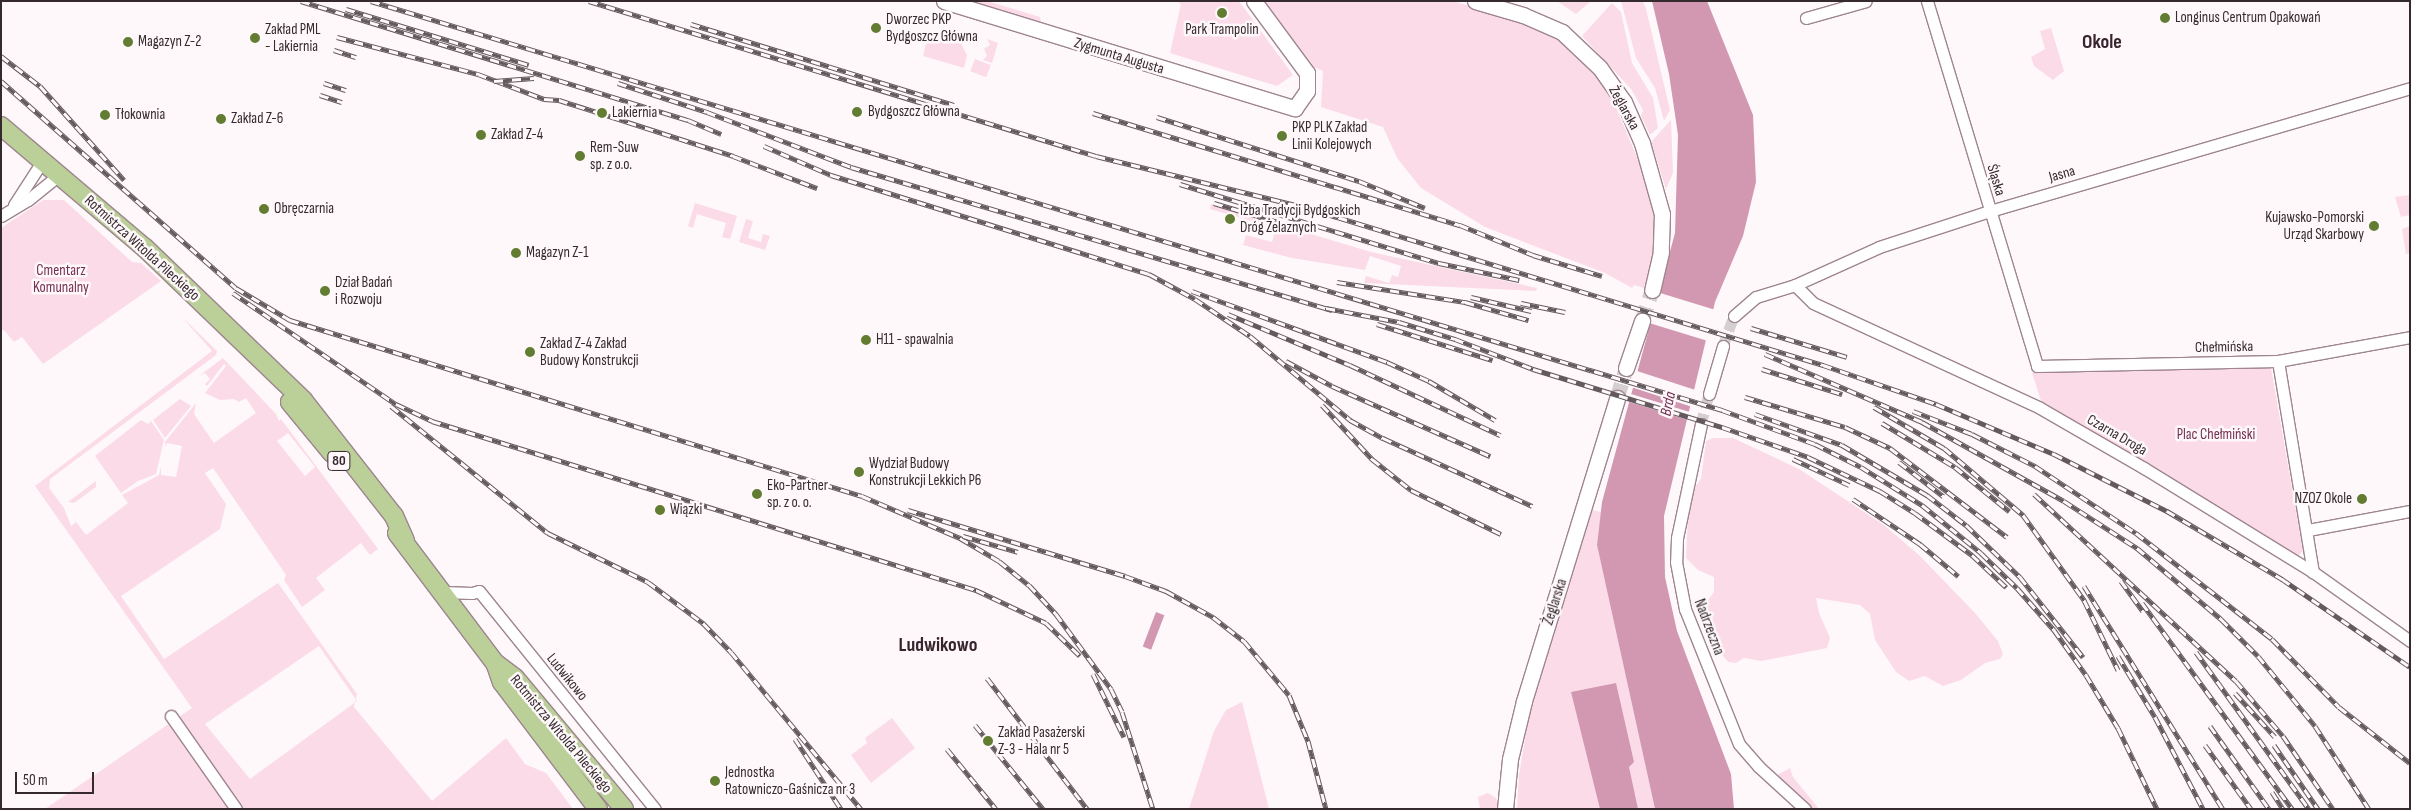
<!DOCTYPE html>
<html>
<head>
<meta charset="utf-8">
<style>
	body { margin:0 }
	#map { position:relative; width:2411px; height:810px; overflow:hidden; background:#fef8fa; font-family:"Sofia Sans Condensed",sans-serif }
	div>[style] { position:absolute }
	.green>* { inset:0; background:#fcdbe8; transform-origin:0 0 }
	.water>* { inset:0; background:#d298b1; transform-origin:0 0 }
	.pier>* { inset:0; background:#fef8fa; transform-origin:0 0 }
	.street-tunnel>* { height:11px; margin-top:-5.5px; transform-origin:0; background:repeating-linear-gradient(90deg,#d6cfd1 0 11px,transparent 0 16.5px) }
	.secondary-tunnel>* { height:15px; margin-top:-7.5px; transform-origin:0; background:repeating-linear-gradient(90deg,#d6cfd1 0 15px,transparent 0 23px) }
	.roads { filter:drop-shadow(1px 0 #9e858f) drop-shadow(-1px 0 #9e858f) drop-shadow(0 1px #9e858f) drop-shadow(0 -1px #9e858f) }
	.street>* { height:11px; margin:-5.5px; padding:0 5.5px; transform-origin:5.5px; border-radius:5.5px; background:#fff }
	.secondary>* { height:15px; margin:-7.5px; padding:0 7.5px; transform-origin:7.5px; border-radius:7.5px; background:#fff }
	.primary>* { height:18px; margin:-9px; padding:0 9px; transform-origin:9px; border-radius:9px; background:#bbd098 }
	.rail>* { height:5px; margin-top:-2.5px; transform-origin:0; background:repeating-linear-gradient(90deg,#fef8fa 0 9px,#645a5e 0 18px); box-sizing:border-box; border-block:1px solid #645a5e }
	.dots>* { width:14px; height:14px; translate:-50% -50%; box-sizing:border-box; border:2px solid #fef8fa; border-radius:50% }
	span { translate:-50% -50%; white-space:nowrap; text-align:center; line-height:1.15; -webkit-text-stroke:5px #fef8fa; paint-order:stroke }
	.shield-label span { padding:1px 4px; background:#fef8fa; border:1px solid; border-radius:4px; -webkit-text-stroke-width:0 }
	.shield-label { font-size:14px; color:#352a2e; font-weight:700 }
	.poi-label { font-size:15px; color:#352a2e }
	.left { translate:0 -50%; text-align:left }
	.right { translate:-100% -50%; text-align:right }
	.street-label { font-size:15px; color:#352a2e }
	.park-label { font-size:15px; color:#742f51 }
	.water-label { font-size:16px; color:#722d4f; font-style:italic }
	.district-label { font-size:20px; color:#38242c; font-weight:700 }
	.frame { position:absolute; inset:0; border:2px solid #352a2e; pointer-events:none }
	.scale { position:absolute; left:15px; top:772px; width:79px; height:22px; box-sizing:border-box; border:2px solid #352a2e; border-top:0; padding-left:6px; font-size:15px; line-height:18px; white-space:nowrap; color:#352a2e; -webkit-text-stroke:4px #fef8fa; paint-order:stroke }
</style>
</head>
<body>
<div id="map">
	<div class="green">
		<div style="clip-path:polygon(962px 1px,987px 1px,1040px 17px,1041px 22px)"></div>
		<div style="clip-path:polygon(1177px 1px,1239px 1px,1293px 75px,1277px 86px,1170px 53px,1181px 4px)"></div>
		<div style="clip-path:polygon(1260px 1px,1452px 1px,1520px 20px,1563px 43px,1599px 77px,1611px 95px,1646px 179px,1655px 209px,1656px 226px,1652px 254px,1653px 270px,1647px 289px,1634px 285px,1632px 288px,1605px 273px,1485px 227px,1421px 188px,1397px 158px,1383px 127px,1321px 107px,1323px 71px,1307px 64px)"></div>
		<div style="clip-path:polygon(1557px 1px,1591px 1px,1576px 14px)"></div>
		<div style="clip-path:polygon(1621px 1px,1643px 1px,1646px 9px,1670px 110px,1664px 121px,1655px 88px,1636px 58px)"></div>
		<div style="clip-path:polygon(1612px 3px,1621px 12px,1632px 63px,1653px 98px,1658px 128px,1650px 135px,1641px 116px,1643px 110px,1631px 89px,1582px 36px)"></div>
		<div style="clip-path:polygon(2051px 28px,2064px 71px,2053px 80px,2034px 66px,2031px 57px,2045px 49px,2040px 31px)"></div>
		<div style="clip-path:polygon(943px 35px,959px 40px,967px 55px,964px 68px,923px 56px,927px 40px)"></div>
		<div style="clip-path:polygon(987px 39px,998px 43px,992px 63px,983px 60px,987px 56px,984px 49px,990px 45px)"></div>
		<div style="left:975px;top:59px;width:17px;height:13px;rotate:21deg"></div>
		<div style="clip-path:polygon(1671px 120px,1673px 173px,1666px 189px,1651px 142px)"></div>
		<div style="clip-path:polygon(2410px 195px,2410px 215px,2401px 217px,2395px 197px)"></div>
		<div style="clip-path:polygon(43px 200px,64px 200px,132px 262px,141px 263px,161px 281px,43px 364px,22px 337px,14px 342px,4px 330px,1px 331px,1px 228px)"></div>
		<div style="clip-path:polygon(695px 203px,737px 216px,730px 239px,722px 237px,726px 223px,697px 214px,693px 228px,688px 226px)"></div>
		<div style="clip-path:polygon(1211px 204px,1371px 252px,1537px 288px,1536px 291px,1364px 283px,1366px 276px,1389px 283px,1392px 275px,1398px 277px,1401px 266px,1370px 256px,1365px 270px,1292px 258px,1243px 245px,1246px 235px,1272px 242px,1276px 228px,1210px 209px)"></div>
		<div style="clip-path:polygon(746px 219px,753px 221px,748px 238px,761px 242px,763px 234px,770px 236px,765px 250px,739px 242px)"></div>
		<div style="clip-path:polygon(2410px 226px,2410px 253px,2406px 254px,2402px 229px)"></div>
		<div style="clip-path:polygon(evenodd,181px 316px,217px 351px,216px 355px,50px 479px,49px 488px,64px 508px,71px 526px,76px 522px,86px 535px,128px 503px,122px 495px,159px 475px,161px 467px,161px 475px,176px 477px,182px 446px,167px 443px,166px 447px,165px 442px,196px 403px,194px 414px,214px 443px,256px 413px,246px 398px,239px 402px,234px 399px,220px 400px,205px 393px,226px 366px,224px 364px,207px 386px,205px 384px,210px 379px,205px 373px,199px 376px,223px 358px,276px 414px,279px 421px,281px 419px,378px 549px,370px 555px,361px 543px,316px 578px,325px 590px,302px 607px,284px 580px,286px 575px,213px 468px,205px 473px,226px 504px,220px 529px,121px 596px,164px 659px,278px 583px,357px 694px,354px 707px,432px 801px,506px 738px,525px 764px,546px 773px,573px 809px,242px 809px,185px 726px,232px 809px,45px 809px,192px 708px,35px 486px,212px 351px,181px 316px,288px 433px,315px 467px,305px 476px,277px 441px,288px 433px,181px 316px,319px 646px,357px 701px,250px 779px,205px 724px,319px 646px)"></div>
		<div style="clip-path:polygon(2271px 368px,2303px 551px,2297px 557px,2044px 410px,2032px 373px)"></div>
		<div style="clip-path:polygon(180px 399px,191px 406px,165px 438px,153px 420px)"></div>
		<div style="clip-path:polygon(141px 420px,148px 424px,151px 421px,164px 440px,156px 474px,138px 481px,121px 493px,95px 456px)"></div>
		<div style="clip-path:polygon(1713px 438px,1733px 438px,1799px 469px,1884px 525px,1920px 556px,1975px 613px,1998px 641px,2003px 654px,2000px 659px,1985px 663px,1961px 680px,1943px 686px,1925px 676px,1909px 681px,1896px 672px,1875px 640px,1870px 614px,1860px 605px,1816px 598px,1819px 613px,1830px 638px,1827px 648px,1761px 661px,1744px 658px,1736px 663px,1728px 662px,1709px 639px,1705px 624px,1703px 607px,1714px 592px,1714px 577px,1698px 570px,1686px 558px,1689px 494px,1701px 479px,1706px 441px)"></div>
		<div style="clip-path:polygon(96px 481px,96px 487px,74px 503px,68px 502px)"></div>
		<div style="clip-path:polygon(1592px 510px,1601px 512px,1597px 545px,1655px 809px,1517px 809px,1519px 775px,1529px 715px)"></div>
		<div style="clip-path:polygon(1242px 702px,1269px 809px,1189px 809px,1214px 731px,1226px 710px)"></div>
		<div style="clip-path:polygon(892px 718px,915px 748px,871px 783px,851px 755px,867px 743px,865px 738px)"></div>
		<div style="clip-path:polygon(1790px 768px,1793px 777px,1819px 809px,1804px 809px,1770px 779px)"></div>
		<div style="clip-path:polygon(1488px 793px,1496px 798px,1498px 809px,1480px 809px,1478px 797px)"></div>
	</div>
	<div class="water">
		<div style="clip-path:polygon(1652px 1px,1707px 1px,1753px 115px,1756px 182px,1743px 236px,1715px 302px,1664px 516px,1665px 577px,1677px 631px,1731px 774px,1734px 809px,1655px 809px,1597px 545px,1602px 502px,1675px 233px,1678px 135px,1669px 74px)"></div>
		<div style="left:1156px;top:612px;width:9px;height:37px;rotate:21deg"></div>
		<div style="clip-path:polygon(1616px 683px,1634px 762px,1629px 767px,1638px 809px,1600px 809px,1571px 692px)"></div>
	</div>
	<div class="pier">
		<div style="left:1657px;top:292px;width:62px;height:32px;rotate:17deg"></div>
		<div style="left:1637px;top:371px;width:63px;height:17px;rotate:18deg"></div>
		<div style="left:1631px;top:394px;width:63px;height:8px;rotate:17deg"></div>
	</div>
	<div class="street-tunnel">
		<div style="left:1723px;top:346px;width:32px;rotate:-70deg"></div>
		<div style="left:1701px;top:424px;width:31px;rotate:-75deg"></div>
	</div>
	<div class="secondary-tunnel">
		<div style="left:1642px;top:321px;width:33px;rotate:-72deg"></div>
		<div style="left:1617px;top:398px;width:31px;rotate:-73deg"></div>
	</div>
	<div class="roads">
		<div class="street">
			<div style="left:1927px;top:1px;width:381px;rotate:73.2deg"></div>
			<div style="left:2037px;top:366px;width:241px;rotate:-1.2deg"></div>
			<div style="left:2278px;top:361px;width:134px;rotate:-10.3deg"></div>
			<div style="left:1806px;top:18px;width:62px;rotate:-15.8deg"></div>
			<div style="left:14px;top:205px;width:54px;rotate:-57.2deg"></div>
			<div style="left:1px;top:216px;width:31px;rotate:-31deg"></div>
			<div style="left:28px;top:200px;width:41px;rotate:-39.1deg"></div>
			<div style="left:1795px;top:285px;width:25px;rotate:45deg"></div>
			<div style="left:1813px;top:303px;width:250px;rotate:24.8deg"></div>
			<div style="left:2040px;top:408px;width:120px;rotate:30deg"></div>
			<div style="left:2144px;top:468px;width:198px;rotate:31.6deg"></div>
			<div style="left:2313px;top:572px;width:119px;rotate:35.4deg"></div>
			<div style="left:1734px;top:316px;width:29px;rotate:-41deg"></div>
			<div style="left:1756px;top:297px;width:41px;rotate:-17.1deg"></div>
			<div style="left:1795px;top:285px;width:92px;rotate:-24.3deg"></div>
			<div style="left:1879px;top:247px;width:117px;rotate:-18deg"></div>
			<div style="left:1990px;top:211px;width:438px;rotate:-16.3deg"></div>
			<div style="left:2278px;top:361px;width:214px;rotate:80.6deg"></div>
			<div style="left:1709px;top:394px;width:50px;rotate:-73.7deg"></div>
			<div style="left:1701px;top:424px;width:116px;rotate:101.9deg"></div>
			<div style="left:1677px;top:538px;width:24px;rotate:92deg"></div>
			<div style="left:1676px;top:562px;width:48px;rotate:79.2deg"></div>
			<div style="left:1685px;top:609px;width:145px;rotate:68.2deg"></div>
			<div style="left:1739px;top:744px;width:30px;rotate:49deg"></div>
			<div style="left:1759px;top:767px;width:62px;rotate:42.4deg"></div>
			<div style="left:2308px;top:530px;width:104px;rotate:-10.6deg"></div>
			<div style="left:443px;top:592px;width:29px;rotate:2deg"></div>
			<div style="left:472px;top:593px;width:7px;rotate:-16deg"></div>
			<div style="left:479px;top:591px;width:280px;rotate:51.1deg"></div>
			<div style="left:171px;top:716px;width:113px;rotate:55deg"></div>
		</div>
		<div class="secondary">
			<div style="left:944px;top:1px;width:367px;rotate:17deg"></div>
			<div style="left:1295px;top:108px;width:21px;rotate:-55deg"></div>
			<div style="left:1307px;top:91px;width:18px;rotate:-90deg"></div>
			<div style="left:1307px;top:73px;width:89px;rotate:-126.4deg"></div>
			<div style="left:1475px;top:1px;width:50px;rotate:16.3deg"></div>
			<div style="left:1523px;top:15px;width:43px;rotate:23.6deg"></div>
			<div style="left:1562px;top:32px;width:52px;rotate:43.5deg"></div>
			<div style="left:1600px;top:68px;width:42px;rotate:54.8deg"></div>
			<div style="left:1624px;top:102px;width:45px;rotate:66.3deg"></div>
			<div style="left:1642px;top:143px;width:74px;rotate:74.3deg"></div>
			<div style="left:1662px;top:214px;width:38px;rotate:92deg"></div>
			<div style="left:1661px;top:252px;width:39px;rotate:103deg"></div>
			<div style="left:1626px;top:368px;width:50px;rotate:-71.2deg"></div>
			<div style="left:1505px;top:809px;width:50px;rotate:-84.3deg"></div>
			<div style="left:1510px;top:759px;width:60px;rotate:-76.4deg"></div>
			<div style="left:1524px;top:701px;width:317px;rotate:-72.9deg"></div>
		</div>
		<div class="primary">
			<div style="left:1px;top:126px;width:189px;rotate:40.3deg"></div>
			<div style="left:145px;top:248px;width:219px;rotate:43.9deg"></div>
			<div style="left:303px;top:400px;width:147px;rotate:51.9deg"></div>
			<div style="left:394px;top:516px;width:27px;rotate:66deg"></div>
			<div style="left:290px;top:402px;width:66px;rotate:50.5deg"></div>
			<div style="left:397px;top:533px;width:163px;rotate:53deg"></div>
			<div style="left:495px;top:663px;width:25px;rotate:37deg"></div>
			<div style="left:515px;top:678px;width:170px;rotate:50.2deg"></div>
			<div style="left:496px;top:665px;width:18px;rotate:71deg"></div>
			<div style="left:502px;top:682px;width:159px;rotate:52.9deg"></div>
		</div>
	</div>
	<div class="rail">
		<div style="left:301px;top:1px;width:405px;rotate:17.1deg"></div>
		<div style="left:688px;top:120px;width:36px;rotate:23deg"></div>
		<div style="left:371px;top:1px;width:1412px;rotate:16.84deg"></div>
		<div style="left:1722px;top:410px;width:99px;rotate:20.1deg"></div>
		<div style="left:1815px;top:444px;width:51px;rotate:26.6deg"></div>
		<div style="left:1861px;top:467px;width:72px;rotate:31.9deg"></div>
		<div style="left:1922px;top:505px;width:76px;rotate:39.1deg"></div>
		<div style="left:1981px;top:553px;width:50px;rotate:44.2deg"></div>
		<div style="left:2017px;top:588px;width:56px;rotate:48.6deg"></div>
		<div style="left:2054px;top:630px;width:55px;rotate:54.6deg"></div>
		<div style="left:2086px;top:675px;width:62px;rotate:58.9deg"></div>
		<div style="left:2118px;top:728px;width:90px;rotate:64.3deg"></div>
		<div style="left:589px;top:1px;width:530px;rotate:17deg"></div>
		<div style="left:1096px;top:156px;width:214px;rotate:13.8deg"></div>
		<div style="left:1304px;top:207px;width:543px;rotate:16.93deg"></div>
		<div style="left:1823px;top:365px;width:120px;rotate:19deg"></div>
		<div style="left:1936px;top:404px;width:128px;rotate:23deg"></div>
		<div style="left:2054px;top:454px;width:127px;rotate:26.8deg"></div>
		<div style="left:2167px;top:511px;width:134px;rotate:30.6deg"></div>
		<div style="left:2282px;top:579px;width:155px;rotate:34.5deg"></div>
		<div style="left:346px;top:9px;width:191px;rotate:17deg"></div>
		<div style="left:691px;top:24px;width:275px;rotate:17.1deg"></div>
		<div style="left:337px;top:37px;width:146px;rotate:14.7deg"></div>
		<div style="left:478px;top:74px;width:71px;rotate:20.7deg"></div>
		<div style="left:544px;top:99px;width:15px;rotate:4deg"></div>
		<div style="left:559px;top:100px;width:183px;rotate:17.8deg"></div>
		<div style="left:733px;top:156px;width:90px;rotate:20.9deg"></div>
		<div style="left:334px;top:50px;width:23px;rotate:18deg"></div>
		<div style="left:1px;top:56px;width:49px;rotate:37.6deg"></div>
		<div style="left:40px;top:86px;width:126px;rotate:48.2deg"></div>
		<div style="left:1px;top:81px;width:313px;rotate:41.4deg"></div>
		<div style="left:236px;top:288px;width:63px;rotate:30.7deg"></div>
		<div style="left:290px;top:320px;width:598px;rotate:17.1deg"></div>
		<div style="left:862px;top:496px;width:107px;rotate:23.2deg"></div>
		<div style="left:960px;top:538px;width:45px;rotate:30.5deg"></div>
		<div style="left:999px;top:561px;width:38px;rotate:39deg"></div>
		<div style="left:1029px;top:585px;width:40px;rotate:47deg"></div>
		<div style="left:1056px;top:614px;width:93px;rotate:53.7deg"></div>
		<div style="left:1111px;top:689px;width:25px;rotate:64deg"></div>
		<div style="left:1122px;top:712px;width:102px;rotate:72.3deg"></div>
		<div style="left:494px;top:81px;width:40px;rotate:-4.3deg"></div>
		<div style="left:324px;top:83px;width:23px;rotate:18deg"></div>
		<div style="left:618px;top:83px;width:94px;rotate:18deg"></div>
		<div style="left:707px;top:112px;width:154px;rotate:20.9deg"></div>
		<div style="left:851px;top:167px;width:502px;rotate:16.56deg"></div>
		<div style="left:320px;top:95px;width:23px;rotate:18deg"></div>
		<div style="left:1093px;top:113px;width:384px;rotate:17deg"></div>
		<div style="left:1460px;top:225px;width:79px;rotate:22.3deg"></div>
		<div style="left:1533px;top:255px;width:72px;rotate:16.9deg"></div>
		<div style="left:1157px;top:117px;width:212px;rotate:17.6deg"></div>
		<div style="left:1359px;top:181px;width:71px;rotate:22.2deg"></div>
		<div style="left:764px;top:146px;width:73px;rotate:23.4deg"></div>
		<div style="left:831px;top:175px;width:333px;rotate:17.3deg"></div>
		<div style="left:1149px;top:274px;width:52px;rotate:28.5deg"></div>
		<div style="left:1195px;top:299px;width:66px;rotate:33.9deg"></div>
		<div style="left:1250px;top:336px;width:131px;rotate:40deg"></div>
		<div style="left:1350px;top:420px;width:38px;rotate:29deg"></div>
		<div style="left:1383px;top:438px;width:164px;rotate:24.5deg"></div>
		<div style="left:1180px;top:184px;width:271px;rotate:17deg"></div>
		<div style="left:1439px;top:263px;width:82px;rotate:12deg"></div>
		<div style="left:1214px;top:203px;width:70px;rotate:16.6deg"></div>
		<div style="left:1337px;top:282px;width:130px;rotate:8.9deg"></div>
		<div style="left:1465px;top:302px;width:66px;rotate:15.9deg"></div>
		<div style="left:1192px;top:291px;width:208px;rotate:20deg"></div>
		<div style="left:1387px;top:362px;width:46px;rotate:24.3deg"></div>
		<div style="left:1429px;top:381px;width:77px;rotate:30.6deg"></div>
		<div style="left:233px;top:293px;width:197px;rotate:34.3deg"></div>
		<div style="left:396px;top:404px;width:40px;rotate:25deg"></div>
		<div style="left:432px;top:421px;width:570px;rotate:17.26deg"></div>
		<div style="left:976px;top:590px;width:77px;rotate:25.2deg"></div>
		<div style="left:1046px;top:623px;width:47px;rotate:44.1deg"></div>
		<div style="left:1471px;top:297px;width:62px;rotate:13.1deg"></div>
		<div style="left:1521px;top:303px;width:45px;rotate:11.6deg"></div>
		<div style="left:1326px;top:308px;width:74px;rotate:10.9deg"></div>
		<div style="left:1399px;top:322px;width:59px;rotate:16.9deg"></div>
		<div style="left:1455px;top:339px;width:84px;rotate:21deg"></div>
		<div style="left:1533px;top:369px;width:198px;rotate:17.1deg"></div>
		<div style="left:1722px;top:427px;width:91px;rotate:19.2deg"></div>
		<div style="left:1808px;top:457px;width:80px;rotate:25.3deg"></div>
		<div style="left:1880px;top:491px;width:41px;rotate:32.2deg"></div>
		<div style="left:1915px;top:513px;width:71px;rotate:36.4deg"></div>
		<div style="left:1972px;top:555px;width:47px;rotate:43.3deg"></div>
		<div style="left:1228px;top:314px;width:132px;rotate:22.7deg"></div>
		<div style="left:1350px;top:365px;width:166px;rotate:25deg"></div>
		<div style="left:1377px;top:324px;width:121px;rotate:17.4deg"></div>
		<div style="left:1751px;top:328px;width:100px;rotate:16.8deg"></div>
		<div style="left:1765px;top:354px;width:171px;rotate:23.4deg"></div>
		<div style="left:1922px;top:422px;width:162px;rotate:29.1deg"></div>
		<div style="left:2064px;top:501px;width:87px;rotate:32.8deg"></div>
		<div style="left:2137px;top:548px;width:110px;rotate:40.2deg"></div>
		<div style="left:2221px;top:619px;width:52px;rotate:45deg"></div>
		<div style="left:2258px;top:656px;width:90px;rotate:50.8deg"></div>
		<div style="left:2315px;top:726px;width:99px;rotate:57deg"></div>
		<div style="left:1286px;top:361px;width:52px;rotate:28.5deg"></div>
		<div style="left:1332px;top:386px;width:173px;rotate:23.9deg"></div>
		<div style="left:1762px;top:369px;width:84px;rotate:17.4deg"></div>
		<div style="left:1745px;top:397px;width:104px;rotate:16.7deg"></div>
		<div style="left:1845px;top:427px;width:50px;rotate:25deg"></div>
		<div style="left:1890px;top:448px;width:147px;rotate:37.3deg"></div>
		<div style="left:1322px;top:405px;width:74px;rotate:47.2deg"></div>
		<div style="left:1372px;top:459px;width:50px;rotate:38.5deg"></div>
		<div style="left:1411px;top:490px;width:100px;rotate:26.1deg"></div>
		<div style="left:391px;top:406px;width:202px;rotate:39deg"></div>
		<div style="left:548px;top:533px;width:111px;rotate:26.1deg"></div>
		<div style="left:648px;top:582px;width:69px;rotate:36.7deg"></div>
		<div style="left:703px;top:623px;width:40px;rotate:46deg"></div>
		<div style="left:731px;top:652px;width:204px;rotate:50.4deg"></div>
		<div style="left:1874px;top:407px;width:81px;rotate:30.4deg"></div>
		<div style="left:1944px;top:448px;width:104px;rotate:40.3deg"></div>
		<div style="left:2023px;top:515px;width:105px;rotate:54.3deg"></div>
		<div style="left:2084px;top:600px;width:78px;rotate:64.1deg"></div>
		<div style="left:1913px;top:411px;width:63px;rotate:21.3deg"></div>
		<div style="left:1972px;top:434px;width:71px;rotate:26.9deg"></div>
		<div style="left:2035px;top:466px;width:121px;rotate:33.6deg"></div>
		<div style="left:2136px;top:533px;width:172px;rotate:37.9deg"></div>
		<div style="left:2272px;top:639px;width:95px;rotate:45.4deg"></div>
		<div style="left:2339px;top:707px;width:90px;rotate:38.3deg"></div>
		<div style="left:1755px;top:414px;width:92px;rotate:19.6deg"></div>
		<div style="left:1842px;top:445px;width:99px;rotate:30.5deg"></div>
		<div style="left:1927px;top:495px;width:49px;rotate:37.6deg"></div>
		<div style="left:1966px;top:525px;width:75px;rotate:43.9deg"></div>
		<div style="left:2020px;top:577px;width:102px;rotate:51.8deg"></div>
		<div style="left:1882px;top:423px;width:85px;rotate:31.1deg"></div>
		<div style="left:1955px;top:467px;width:70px;rotate:39.2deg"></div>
		<div style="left:1793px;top:459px;width:62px;rotate:24.9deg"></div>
		<div style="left:1899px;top:462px;width:56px;rotate:37.7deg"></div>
		<div style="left:2034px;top:494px;width:275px;rotate:42.8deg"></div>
		<div style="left:2236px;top:681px;width:72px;rotate:49.5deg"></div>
		<div style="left:2283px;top:736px;width:88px;rotate:55.6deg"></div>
		<div style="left:1853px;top:499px;width:81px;rotate:33.9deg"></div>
		<div style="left:1920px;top:544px;width:50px;rotate:40.1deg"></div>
		<div style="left:908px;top:510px;width:227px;rotate:16.9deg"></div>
		<div style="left:1125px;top:576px;width:44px;rotate:20.1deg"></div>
		<div style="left:1166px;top:591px;width:54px;rotate:29deg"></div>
		<div style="left:1213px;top:617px;width:39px;rotate:38deg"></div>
		<div style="left:1244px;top:641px;width:70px;rotate:50.2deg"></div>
		<div style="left:1289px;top:695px;width:50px;rotate:67.6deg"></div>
		<div style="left:1308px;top:741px;width:70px;rotate:75.2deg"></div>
		<div style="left:963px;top:536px;width:57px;rotate:16.2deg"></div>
		<div style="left:2121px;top:581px;width:37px;rotate:54deg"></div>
		<div style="left:2084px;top:586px;width:263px;rotate:58.1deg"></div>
		<div style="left:2142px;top:603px;width:255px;rotate:53.9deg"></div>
		<div style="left:2196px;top:652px;width:193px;rotate:54.3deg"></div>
		<div style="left:2118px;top:656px;width:71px;rotate:58.8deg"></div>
		<div style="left:2155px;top:717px;width:104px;rotate:62.4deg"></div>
		<div style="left:1093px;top:674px;width:70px;rotate:63.8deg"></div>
		<div style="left:987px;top:678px;width:165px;rotate:52.6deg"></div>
		<div style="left:2235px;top:693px;width:59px;rotate:47.7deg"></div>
		<div style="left:975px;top:725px;width:108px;rotate:51deg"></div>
		<div style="left:2210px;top:726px;width:102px;rotate:54.6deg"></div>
		<div style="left:795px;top:739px;width:84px;rotate:56.7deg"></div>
		<div style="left:2205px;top:745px;width:79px;rotate:54.3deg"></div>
		<div style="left:2274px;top:745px;width:78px;rotate:55.5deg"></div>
		<div style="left:947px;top:749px;width:77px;rotate:50.8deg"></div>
		<div style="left:2272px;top:792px;width:20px;rotate:57deg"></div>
	</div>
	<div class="dots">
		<div style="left:1222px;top:13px;background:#627d32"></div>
		<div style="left:2165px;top:18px;background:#627d32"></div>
		<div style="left:876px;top:28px;background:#627d32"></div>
		<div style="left:255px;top:38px;background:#627d32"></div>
		<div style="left:128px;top:42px;background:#627d32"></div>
		<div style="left:857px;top:112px;background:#627d32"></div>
		<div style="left:602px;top:113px;background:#627d32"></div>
		<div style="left:105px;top:115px;background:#627d32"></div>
		<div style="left:221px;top:119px;background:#627d32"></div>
		<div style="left:481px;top:135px;background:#627d32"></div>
		<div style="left:1282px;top:136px;background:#627d32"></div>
		<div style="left:580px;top:156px;background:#627d32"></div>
		<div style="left:264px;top:209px;background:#627d32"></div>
		<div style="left:1230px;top:219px;background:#627d32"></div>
		<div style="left:2374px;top:226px;background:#627d32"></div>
		<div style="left:516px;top:253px;background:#627d32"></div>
		<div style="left:325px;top:291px;background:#627d32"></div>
		<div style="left:866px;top:340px;background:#627d32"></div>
		<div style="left:530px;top:352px;background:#627d32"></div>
		<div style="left:859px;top:472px;background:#627d32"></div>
		<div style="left:757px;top:494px;background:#627d32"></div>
		<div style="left:2362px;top:499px;background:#627d32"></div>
		<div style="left:660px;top:510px;background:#627d32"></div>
		<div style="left:988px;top:741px;background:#627d32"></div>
		<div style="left:715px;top:781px;background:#627d32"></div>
	</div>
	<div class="shield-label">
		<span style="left:339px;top:461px">80</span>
	</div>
	<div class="poi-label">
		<span class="left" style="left:2175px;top:18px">Longinus Centrum Opakowań</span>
		<span class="left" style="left:886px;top:28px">Dworzec PKP<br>Bydgoszcz Główna</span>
		<span class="left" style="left:265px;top:38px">Zakład PML<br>- Lakiernia</span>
		<span style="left:1222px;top:30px">Park Trampolin</span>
		<span class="left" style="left:138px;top:42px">Magazyn Z-2</span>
		<span class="left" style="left:868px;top:112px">Bydgoszcz Główna</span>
		<span class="left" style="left:612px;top:113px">Lakiernia</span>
		<span class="left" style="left:115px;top:115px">Tłokownia</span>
		<span class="left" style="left:231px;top:119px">Zakład Z-6</span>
		<span class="left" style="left:1292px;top:136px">PKP PLK Zakład<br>Linii Kolejowych</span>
		<span class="left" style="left:491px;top:135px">Zakład Z-4</span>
		<span class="left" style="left:590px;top:156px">Rem-Suw<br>sp. z o.o.</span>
		<span class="left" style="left:274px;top:209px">Obręczarnia</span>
		<span class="left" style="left:1240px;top:219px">Izba Tradycji Bydgoskich<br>Dróg Żelaznych</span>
		<span class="right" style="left:2364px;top:226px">Kujawsko-Pomorski<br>Urząd Skarbowy</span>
		<span class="left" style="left:526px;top:253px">Magazyn Z-1</span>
		<span class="left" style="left:335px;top:291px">Dział Badań<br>i Rozwoju</span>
		<span class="left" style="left:876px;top:340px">H11 - spawalnia</span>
		<span class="left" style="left:540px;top:352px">Zakład Z-4 Zakład<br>Budowy Konstrukcji</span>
		<span class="left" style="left:869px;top:472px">Wydział Budowy<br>Konstrukcji Lekkich P6</span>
		<span class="left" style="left:767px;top:494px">Eko-Partner<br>sp. z o. o.</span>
		<span class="right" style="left:2352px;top:499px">NZOZ Okole</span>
		<span class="left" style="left:670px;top:510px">Wiązki</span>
		<span class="left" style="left:998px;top:741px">Zakład Pasażerski<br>Z-3 - Hala nr 5</span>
		<span class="left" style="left:725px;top:781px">Jednostka<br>Ratowniczo-Gaśnicza nr 3</span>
	</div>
	<div class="street-label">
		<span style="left:1119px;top:56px;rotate:17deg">Zygmunta Augusta</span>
		<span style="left:1624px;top:108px;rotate:61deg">Żeglarska</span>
		<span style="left:2062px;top:174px;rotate:-16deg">Jasna</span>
		<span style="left:1996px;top:180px;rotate:73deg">Śląska</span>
		<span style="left:142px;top:248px;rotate:42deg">Rotmistrza Witolda Pileckiego</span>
		<span style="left:2224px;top:347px;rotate:-1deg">Chełmińska</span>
		<span style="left:2117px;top:435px;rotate:30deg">Czarna Droga</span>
		<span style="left:1555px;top:602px;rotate:-72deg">Żeglarska</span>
		<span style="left:1709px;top:627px;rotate:69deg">Nadrzeczna</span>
		<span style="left:567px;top:677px;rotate:51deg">Ludwikowo</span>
		<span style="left:561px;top:734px;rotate:50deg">Rotmistrza Witolda Pileckiego</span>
	</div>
	<div class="park-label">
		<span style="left:61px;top:279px">Cmentarz<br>Komunalny</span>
		<span style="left:2216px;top:435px">Plac Chełmiński</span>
	</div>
	<div class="water-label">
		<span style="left:1669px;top:404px;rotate:-78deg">Brda</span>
	</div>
	<div class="district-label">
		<span style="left:2102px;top:42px">Okole</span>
		<span style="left:938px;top:645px">Ludwikowo</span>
	</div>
	<div class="frame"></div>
	<div class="scale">50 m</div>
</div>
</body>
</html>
